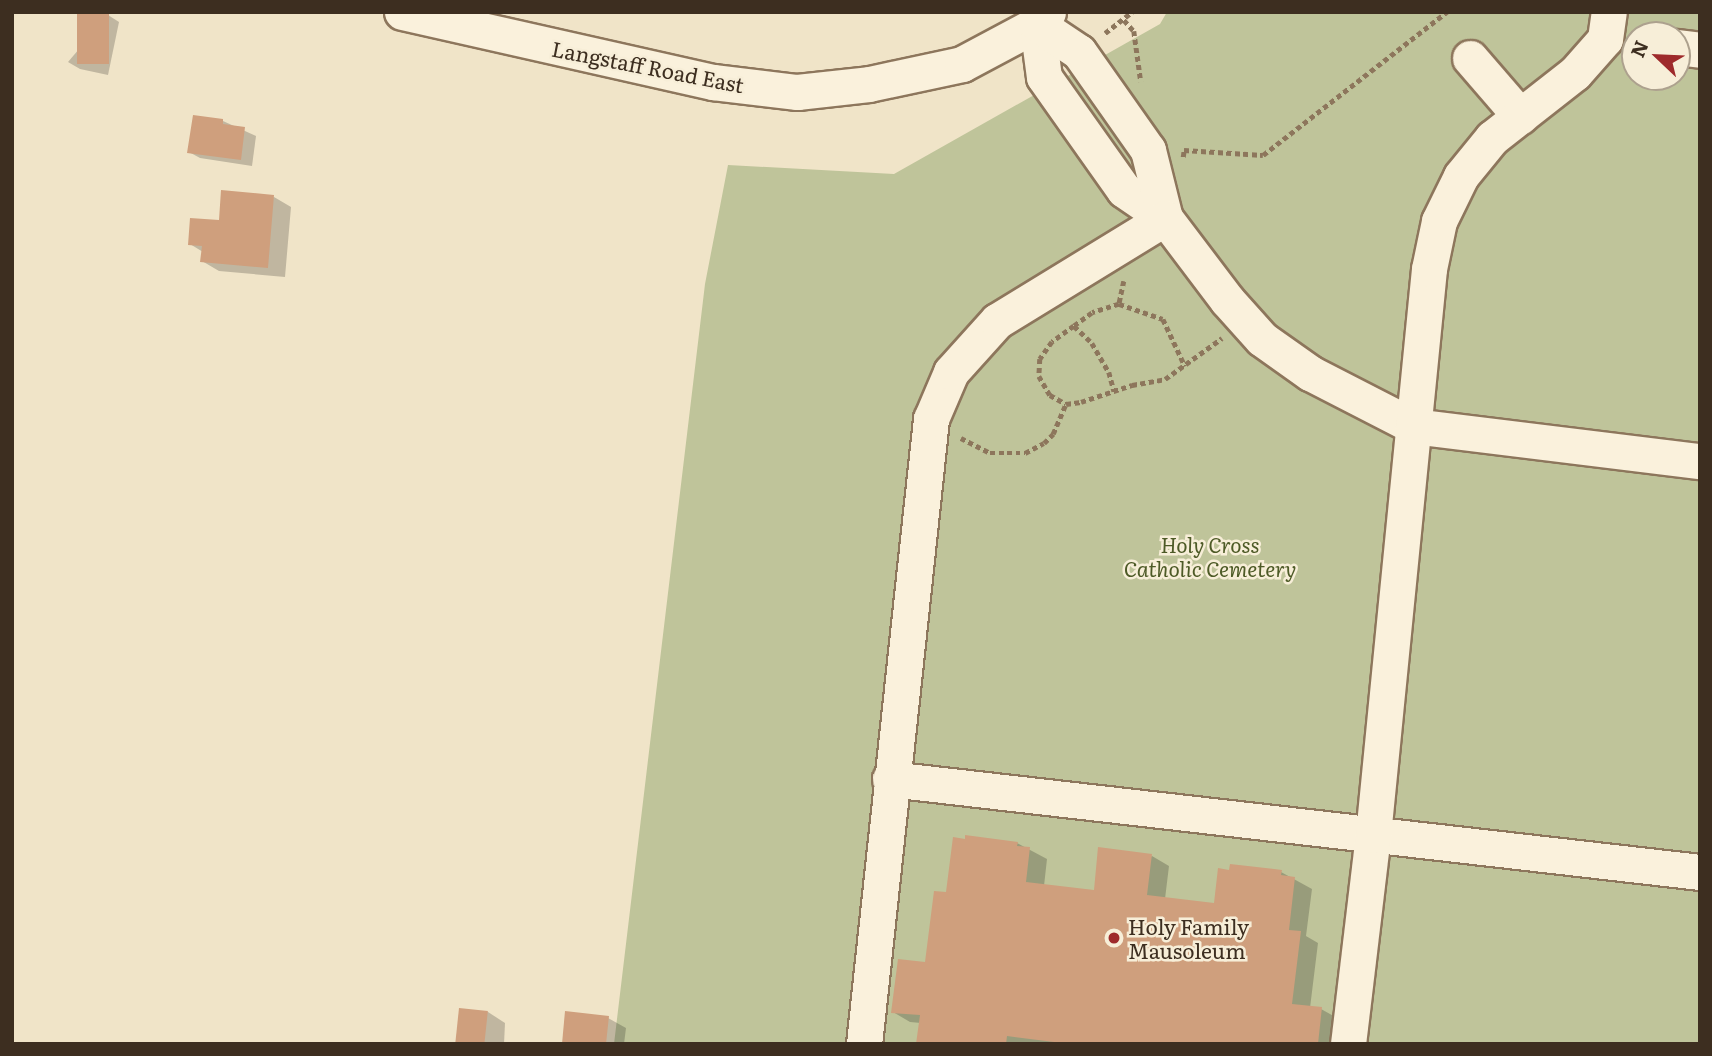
<!DOCTYPE html>
<html>
<head>
<meta charset="utf-8">
<style>
	body { margin:0 }
	#map { position:relative; width:1712px; height:1056px; overflow:hidden; background:#f0e4c8; font-family:Literata,serif }
	div>[style] { position:absolute }
	.cemetery>* { inset:0; background:#bfc49a }
	.shadow>* { inset:0; background:#0003 }
	.building>* { inset:0; background:#cf9f7d; transform-origin:0 0 }
	.path>* { height:4.5px; margin-top:-2.25px; transform-origin:0; background:repeating-linear-gradient(90deg,#8d765c 0 5px,transparent 0 8.5px) }
	.roads { filter:drop-shadow(2px 0 #8d765c) drop-shadow(-2px 0 #8d765c) drop-shadow(0 2px #8d765c) drop-shadow(0 -2px #8d765c) }
	.minor>* { height:35px; margin:-17.5px; padding:0 17.5px; transform-origin:17.5px; border-radius:17.5px; background:#faf1dc }
	.dots>* { width:19px; height:19px; translate:-50% -50%; box-sizing:border-box; border:4px solid #f7eed8; border-radius:50% }
	span { translate:-50% -50%; white-space:nowrap; text-align:center; line-height:1.15; -webkit-text-stroke:5px #f7eed8; paint-order:stroke }
	.street-label { font-size:21px; color:#3d2e20 }
	.park-label { font-size:21px; color:#4d5a26; font-style:italic }
	.poi-label { font-size:21px; color:#3d2e20 }
	.left { translate:0 -50%; text-align:left }
	.frame { position:absolute; inset:0; border:14px solid #3d2e20; pointer-events:none }
	.north { position:absolute; left:1621px; top:21px; width:70px; height:70px; box-sizing:border-box; background:#f7eed8; border:2px solid #ada18e; border-radius:50%; rotate:293deg; font-size:19px; font-weight:700; line-height:28px; text-align:center; color:#3d2e20 }
	.north::after { content:''; display:block; margin:auto; width:24px; height:32px; background:#9e2a2b; clip-path:polygon(50% 0,100% 100%,50% 72%,0 100%) }
</style>
</head>
<body>
<div id="map">
	<div class="cemetery">
		<div style="clip-path:polygon(evenodd,1167px 12px,1700px 12px,1700px 1044px,614px 1044px,705px 284px,728px 165px,894px 174px,1160px 24px,1167px 12px,1635px 35px,1677px 35px,1677px 77px,1635px 77px,1635px 35px)"></div>
	</div>
	<div class="shadow">
		<div style="clip-path:polygon(108px 15px,119px 22px,108px 75px,80px 69px,68px 62px)"></div>
		<div style="clip-path:polygon(223px 121px,256px 136px,252px 166px,200px 158px,189px 152px)"></div>
		<div style="clip-path:polygon(274px 197px,291px 207px,285px 277px,219px 271px,202px 261px,203px 252px,190px 244px,220px 222px)"></div>
		<div style="clip-path:polygon(1017px 843px,1047px 859px,1044px 886px,1095px 892px,1152px 856px,1169px 866px,1165px 899px,1215px 905px,1281px 872px,1312px 889px,1306px 936px,1318px 943px,1310px 1008px,1321px 1009px,1339px 1019px,1336px 1044px,918px 1044px,921px 1023px,910px 1022px,893px 1012px,927px 964px,947px 894px)"></div>
		<div style="clip-path:polygon(461px 1009px,488px 1012px,505px 1023px,504px 1044px,456px 1044px)"></div>
		<div style="clip-path:polygon(608px 1018px,626px 1028px,624px 1044px,584px 1044px)"></div>
	</div>
	<div class="building">
		<div style="left:77px;top:12px;width:32px;height:52px"></div>
		<div style="clip-path:polygon(193px 115px,223px 119px,223px 124px,245px 127px,241px 160px,187px 153px)"></div>
		<div style="clip-path:polygon(221px 190px,274px 195px,268px 268px,200px 262px,202px 246px,188px 245px,190px 218px,219px 220px)"></div>
		<div style="clip-path:polygon(965px 835px,1018px 842px,1017px 846px,1030px 847px,1026px 882px,1094px 890px,1098px 847px,1152px 854px,1147px 895px,1214px 903px,1218px 868px,1229px 870px,1230px 864px,1282px 870px,1281px 875px,1295px 877px,1289px 930px,1301px 931px,1292px 1004px,1322px 1007px,1318px 1044px,1070px 1044px,1007px 1036px,1006px 1044px,916px 1044px,920px 1015px,891px 1013px,898px 959px,925px 962px,934px 891px,946px 892px,953px 837px,965px 839px)"></div>
		<div style="left:459px;top:1008px;width:29px;height:36px;rotate:6deg"></div>
		<div style="clip-path:polygon(565px 1011px,609px 1016px,606px 1044px,562px 1044px)"></div>
	</div>
	<div class="path">
		<div style="left:1124px;top:20px;width:15px;rotate:48deg"></div>
		<div style="left:1134px;top:31px;width:51px;rotate:82.2deg"></div>
		<div style="left:1105px;top:33px;width:34px;rotate:-38deg"></div>
		<div style="left:1183px;top:157px;width:7px;rotate:-82deg"></div>
		<div style="left:1184px;top:150px;width:79px;rotate:3.6deg"></div>
		<div style="left:1263px;top:155px;width:233px;rotate:-37.9deg"></div>
		<div style="left:1124px;top:281px;width:24px;rotate:102deg"></div>
		<div style="left:1119px;top:304px;width:28px;rotate:162deg"></div>
		<div style="left:1092px;top:313px;width:22px;rotate:144deg"></div>
		<div style="left:1074px;top:326px;width:27px;rotate:144deg"></div>
		<div style="left:1052px;top:342px;width:21px;rotate:125deg"></div>
		<div style="left:1040px;top:359px;width:17px;rotate:93deg"></div>
		<div style="left:1039px;top:376px;width:22px;rotate:60deg"></div>
		<div style="left:1050px;top:395px;width:18px;rotate:29deg"></div>
		<div style="left:1066px;top:404px;width:15px;rotate:-8deg"></div>
		<div style="left:1081px;top:402px;width:54px;rotate:-18.4deg"></div>
		<div style="left:1132px;top:385px;width:34px;rotate:-10deg"></div>
		<div style="left:1165px;top:379px;width:70px;rotate:-35.7deg"></div>
		<div style="left:1119px;top:304px;width:46px;rotate:18.8deg"></div>
		<div style="left:1163px;top:319px;width:52px;rotate:64.9deg"></div>
		<div style="left:1074px;top:326px;width:25px;rotate:43deg"></div>
		<div style="left:1092px;top:343px;width:34px;rotate:60deg"></div>
		<div style="left:1109px;top:372px;width:20px;rotate:75deg"></div>
		<div style="left:961px;top:438px;width:33px;rotate:27deg"></div>
		<div style="left:990px;top:453px;width:35px"></div>
		<div style="left:1025px;top:453px;width:21px;rotate:-28deg"></div>
		<div style="left:1044px;top:443px;width:13px;rotate:-45deg"></div>
		<div style="left:1053px;top:434px;width:33px;rotate:-67deg"></div>
	</div>
	<div class="roads">
		<div class="minor">
			<div style="left:402px;top:12px;width:319px;rotate:12.7deg"></div>
			<div style="left:713px;top:82px;width:85px;rotate:6.8deg"></div>
			<div style="left:797px;top:92px;width:72px;rotate:-6.3deg"></div>
			<div style="left:869px;top:84px;width:95px;rotate:-12.1deg"></div>
			<div style="left:962px;top:64px;width:85px;rotate:-28.1deg"></div>
			<div style="left:1037px;top:24px;width:16px;rotate:-47deg"></div>
			<div style="left:1037px;top:24px;width:53px;rotate:82.5deg"></div>
			<div style="left:1044px;top:77px;width:138px;rotate:54.7deg"></div>
			<div style="left:1124px;top:190px;width:50px;rotate:34.3deg"></div>
			<div style="left:1037px;top:24px;width:50px;rotate:33.7deg"></div>
			<div style="left:1079px;top:52px;width:120px;rotate:54.9deg"></div>
			<div style="left:1148px;top:150px;width:70px;rotate:76deg"></div>
			<div style="left:1677px;top:47px;width:23px;rotate:7deg"></div>
			<div style="left:1470px;top:58px;width:77px;rotate:49.2deg"></div>
			<div style="left:890px;top:779px;width:815px;rotate:6.55deg"></div>
			<div style="left:864px;top:1044px;width:629px;rotate:-83.88deg"></div>
			<div style="left:931px;top:419px;width:51px;rotate:-66.9deg"></div>
			<div style="left:951px;top:372px;width:69px;rotate:-48deg"></div>
			<div style="left:997px;top:321px;width:197px;rotate:-31.5deg"></div>
			<div style="left:1165px;top:218px;width:103px;rotate:52.9deg"></div>
			<div style="left:1227px;top:300px;width:52px;rotate:48.1deg"></div>
			<div style="left:1262px;top:339px;width:59px;rotate:35.3deg"></div>
			<div style="left:1310px;top:373px;width:116px;rotate:27.2deg"></div>
			<div style="left:1413px;top:426px;width:289px;rotate:7deg"></div>
			<div style="left:1348px;top:1044px;width:210px;rotate:-83.2deg"></div>
			<div style="left:1373px;top:835px;width:569px;rotate:-84.35deg"></div>
			<div style="left:1429px;top:269px;width:49px;rotate:-78.2deg"></div>
			<div style="left:1439px;top:221px;width:50px;rotate:-63.9deg"></div>
			<div style="left:1461px;top:176px;width:49px;rotate:-50.8deg"></div>
			<div style="left:1492px;top:138px;width:105px;rotate:-38.1deg"></div>
			<div style="left:1575px;top:73px;width:45px;rotate:-48.6deg"></div>
			<div style="left:1605px;top:39px;width:27px;rotate:-82deg"></div>
		</div>
	</div>
	<div class="dots">
		<div style="left:1114px;top:938px;background:#9e2a2b"></div>
	</div>
	<div class="street-label">
		<span style="left:648px;top:66px;rotate:11deg">Langstaff Road East</span>
	</div>
	<div class="park-label">
		<span style="left:1210px;top:556px">Holy Cross<br>Catholic Cemetery</span>
	</div>
	<div class="poi-label">
		<span class="left" style="left:1128px;top:938px">Holy Family<br>Mausoleum</span>
	</div>
	<div class="frame"></div>
	<div class="north">N</div>
</div>
</body>
</html>
